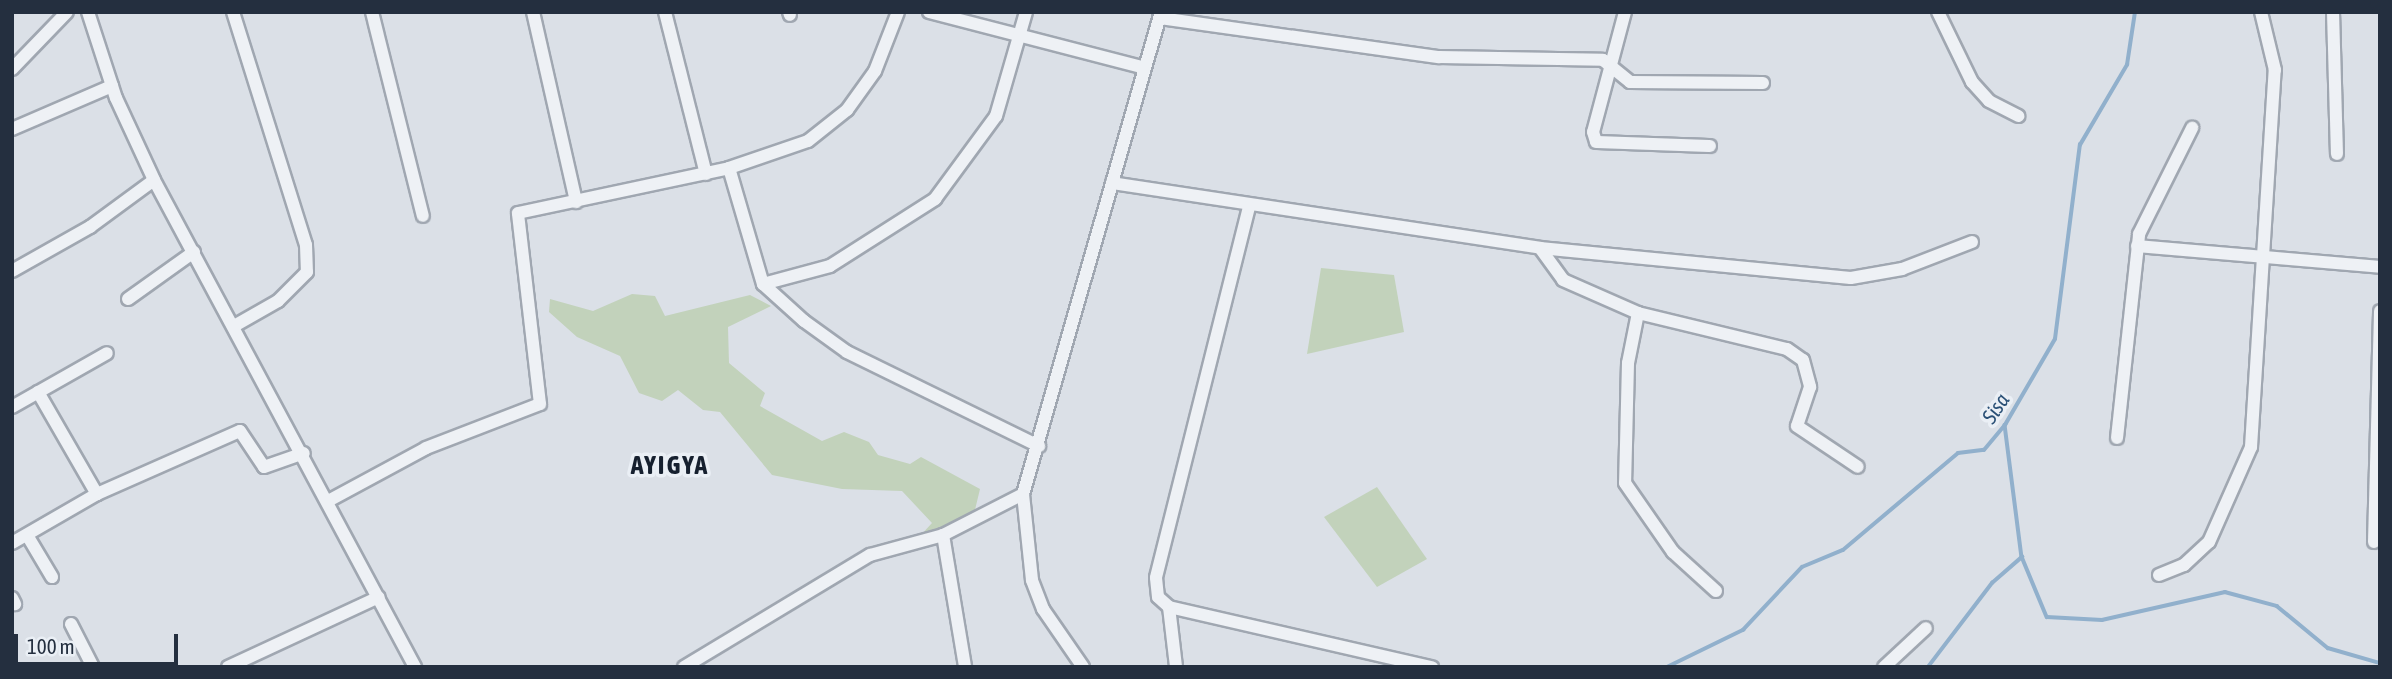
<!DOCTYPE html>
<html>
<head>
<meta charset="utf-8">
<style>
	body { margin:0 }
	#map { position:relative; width:2392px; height:679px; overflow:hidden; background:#dbe0e7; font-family:"Asap Condensed",sans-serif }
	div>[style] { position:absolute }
	.green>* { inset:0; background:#c2d2bb }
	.stream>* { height:3.5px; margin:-1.75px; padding:0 1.75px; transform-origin:1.75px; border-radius:1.75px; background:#91b0cc }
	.roads { filter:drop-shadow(2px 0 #a0a7b1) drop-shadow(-2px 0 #a0a7b1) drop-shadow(0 2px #a0a7b1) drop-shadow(0 -2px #a0a7b1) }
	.street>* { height:12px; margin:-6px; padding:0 6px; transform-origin:6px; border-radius:6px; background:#eef1f5 }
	span { translate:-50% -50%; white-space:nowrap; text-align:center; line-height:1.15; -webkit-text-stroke:7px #eaeff5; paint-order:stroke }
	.water-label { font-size:21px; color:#2a5076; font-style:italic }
	.district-label { font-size:26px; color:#16202f; font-weight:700; letter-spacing:2px }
	.frame { position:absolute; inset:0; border:14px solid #242f3f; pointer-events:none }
	.scale { position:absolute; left:14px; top:634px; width:164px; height:32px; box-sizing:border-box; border:4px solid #242f3f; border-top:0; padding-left:9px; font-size:21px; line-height:24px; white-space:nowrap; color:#242f3f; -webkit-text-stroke:5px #eaeff5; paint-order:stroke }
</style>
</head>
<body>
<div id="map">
	<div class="green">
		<div style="clip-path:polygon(1321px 268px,1394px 275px,1404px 332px,1307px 354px)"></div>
		<div style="clip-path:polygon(632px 294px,655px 296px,665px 316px,750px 295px,771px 306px,728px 327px,729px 363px,765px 393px,760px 406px,822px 441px,844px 432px,869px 442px,878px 455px,910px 464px,921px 457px,980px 489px,974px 514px,950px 529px,920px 536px,932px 523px,902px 491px,842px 489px,772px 475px,720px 412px,703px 410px,678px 390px,662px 401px,639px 393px,620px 356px,577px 337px,549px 312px,550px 299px,593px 311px)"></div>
		<div style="clip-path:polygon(1377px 487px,1427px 559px,1377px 587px,1324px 517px)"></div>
	</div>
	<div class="stream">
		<div style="left:2005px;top:425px;width:133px;rotate:82.7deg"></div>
		<div style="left:2022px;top:557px;width:65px;rotate:67.4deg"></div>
		<div style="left:2047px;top:617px;width:55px;rotate:3.1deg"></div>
		<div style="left:2102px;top:620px;width:126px;rotate:-12.8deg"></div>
		<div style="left:2225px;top:592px;width:54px;rotate:15.1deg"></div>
		<div style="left:2277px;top:606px;width:66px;rotate:39.5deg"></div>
		<div style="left:2328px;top:648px;width:54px;rotate:16.1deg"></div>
		<div style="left:1667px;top:667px;width:85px;rotate:-26deg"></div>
		<div style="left:1743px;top:630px;width:86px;rotate:-46.9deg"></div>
		<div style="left:1802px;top:567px;width:44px;rotate:-22.5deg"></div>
		<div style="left:1843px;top:550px;width:150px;rotate:-40.1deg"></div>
		<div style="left:1958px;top:453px;width:26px;rotate:-7deg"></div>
		<div style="left:1984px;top:450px;width:33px;rotate:-50deg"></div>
		<div style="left:2005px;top:425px;width:99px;rotate:-59.8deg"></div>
		<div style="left:2055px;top:339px;width:196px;rotate:-82.7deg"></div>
		<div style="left:2080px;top:145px;width:93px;rotate:-59.6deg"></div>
		<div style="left:2127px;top:65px;width:54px;rotate:-81.4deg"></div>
		<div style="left:1928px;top:667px;width:106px;rotate:-52.7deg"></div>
		<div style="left:1992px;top:583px;width:40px;rotate:-41deg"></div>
	</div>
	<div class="roads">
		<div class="street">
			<div style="left:88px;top:12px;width:90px;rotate:72deg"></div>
			<div style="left:116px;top:98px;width:90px;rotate:65.1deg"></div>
			<div style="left:154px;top:180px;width:553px;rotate:61.81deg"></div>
			<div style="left:233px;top:12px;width:244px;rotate:72.6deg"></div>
			<div style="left:306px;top:245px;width:27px;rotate:88deg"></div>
			<div style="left:307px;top:272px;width:41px;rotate:135deg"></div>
			<div style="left:278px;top:301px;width:51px;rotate:150.4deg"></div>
			<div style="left:372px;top:12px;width:210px;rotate:76deg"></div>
			<div style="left:533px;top:12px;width:195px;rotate:77.2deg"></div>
			<div style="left:665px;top:12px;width:167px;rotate:75.8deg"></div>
			<div style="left:789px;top:12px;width:3px;rotate:72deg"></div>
			<div style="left:929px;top:12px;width:223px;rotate:14.5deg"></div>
			<div style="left:1625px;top:12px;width:124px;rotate:104.9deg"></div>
			<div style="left:1593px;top:132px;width:10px;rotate:73deg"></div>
			<div style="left:1596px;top:142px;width:114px;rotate:2deg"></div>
			<div style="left:1938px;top:12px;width:78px;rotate:64.1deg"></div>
			<div style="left:1972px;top:82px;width:25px;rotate:48deg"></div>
			<div style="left:1989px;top:101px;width:33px;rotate:27deg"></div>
			<div style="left:2333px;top:12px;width:142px;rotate:88.4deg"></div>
			<div style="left:1160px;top:18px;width:282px;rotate:8deg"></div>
			<div style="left:1439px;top:57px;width:164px;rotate:1deg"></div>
			<div style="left:1603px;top:60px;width:35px;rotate:39deg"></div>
			<div style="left:1630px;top:82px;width:133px;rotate:0.4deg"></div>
			<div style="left:12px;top:69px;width:79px;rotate:-46deg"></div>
			<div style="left:12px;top:129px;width:109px;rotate:-23.3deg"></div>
			<div style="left:729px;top:168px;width:121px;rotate:73.7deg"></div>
			<div style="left:763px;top:284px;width:55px;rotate:42.1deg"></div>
			<div style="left:804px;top:321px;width:53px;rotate:35.8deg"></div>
			<div style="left:847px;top:352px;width:214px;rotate:26.1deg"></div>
			<div style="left:1112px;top:183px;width:433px;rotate:8.6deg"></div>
			<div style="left:1540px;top:248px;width:312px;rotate:5.5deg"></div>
			<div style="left:1851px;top:278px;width:52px;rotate:-10deg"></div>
			<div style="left:1902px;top:269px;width:75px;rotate:-21.1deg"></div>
			<div style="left:1249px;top:207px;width:382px;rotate:104.1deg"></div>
			<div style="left:1156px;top:578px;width:19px;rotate:84deg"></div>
			<div style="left:1158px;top:597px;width:15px;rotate:42deg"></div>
			<div style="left:1169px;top:607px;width:270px;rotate:12.9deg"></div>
			<div style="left:2137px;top:246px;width:244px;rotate:4.9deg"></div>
			<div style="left:1540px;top:248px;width:39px;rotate:54deg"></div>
			<div style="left:1563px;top:280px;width:82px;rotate:23.7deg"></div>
			<div style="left:1638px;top:313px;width:153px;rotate:13.6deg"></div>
			<div style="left:1787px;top:349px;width:19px;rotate:35deg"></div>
			<div style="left:1803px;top:360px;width:28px;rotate:75deg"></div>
			<div style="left:1810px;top:387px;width:41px;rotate:108.4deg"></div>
			<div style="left:1797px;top:426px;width:73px;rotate:33.9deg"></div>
			<div style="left:12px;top:271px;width:90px;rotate:-29.4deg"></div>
			<div style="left:90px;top:227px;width:79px;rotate:-36.3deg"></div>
			<div style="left:763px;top:284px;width:69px;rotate:-15deg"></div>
			<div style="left:830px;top:266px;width:125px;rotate:-32.5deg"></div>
			<div style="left:935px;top:199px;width:103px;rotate:-53.7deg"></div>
			<div style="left:996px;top:116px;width:108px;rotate:-73.9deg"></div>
			<div style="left:128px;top:299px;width:81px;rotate:-35.5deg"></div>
			<div style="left:1638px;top:313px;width:51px;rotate:101.3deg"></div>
			<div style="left:1628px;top:363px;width:120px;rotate:91.4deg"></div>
			<div style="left:1625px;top:483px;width:84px;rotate:55.2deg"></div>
			<div style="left:1673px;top:552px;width:58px;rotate:42.2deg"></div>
			<div style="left:38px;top:392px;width:118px;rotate:60deg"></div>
			<div style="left:12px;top:407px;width:109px;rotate:-29.6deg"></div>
			<div style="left:2117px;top:438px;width:205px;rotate:-83.8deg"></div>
			<div style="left:2139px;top:234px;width:119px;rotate:-63.4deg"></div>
			<div style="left:330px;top:500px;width:109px;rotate:-28.4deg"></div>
			<div style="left:426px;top:448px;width:122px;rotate:-21.1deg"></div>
			<div style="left:540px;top:404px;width:192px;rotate:-96.6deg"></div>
			<div style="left:518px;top:213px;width:216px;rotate:-12deg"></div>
			<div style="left:729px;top:168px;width:83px;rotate:-18.9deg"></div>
			<div style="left:808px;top:141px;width:50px;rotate:-38.5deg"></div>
			<div style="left:847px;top:110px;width:48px;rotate:-54.3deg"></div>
			<div style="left:875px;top:71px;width:63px;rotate:-68.7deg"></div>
			<div style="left:27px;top:535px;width:49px;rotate:59.2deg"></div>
			<div style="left:943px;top:535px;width:134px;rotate:80.5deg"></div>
			<div style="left:2374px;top:542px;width:231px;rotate:-88.5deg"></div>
			<div style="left:12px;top:543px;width:98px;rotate:-30deg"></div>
			<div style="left:97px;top:494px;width:156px;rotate:-23.8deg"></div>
			<div style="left:240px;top:431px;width:43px;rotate:56.3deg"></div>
			<div style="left:264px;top:467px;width:42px;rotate:-19.3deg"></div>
			<div style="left:2159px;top:575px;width:27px;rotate:-22deg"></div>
			<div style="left:2184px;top:565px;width:34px;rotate:-43deg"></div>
			<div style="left:2209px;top:542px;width:104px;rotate:-66.1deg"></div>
			<div style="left:2251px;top:447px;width:378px;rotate:-86.4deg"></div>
			<div style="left:2275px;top:70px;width:60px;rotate:-103.6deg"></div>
			<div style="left:12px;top:598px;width:7px;rotate:63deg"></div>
			<div style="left:1169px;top:607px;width:60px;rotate:83.3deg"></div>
			<div style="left:71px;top:624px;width:48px;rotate:62.9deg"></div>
			<div style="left:228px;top:667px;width:166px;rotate:-24.9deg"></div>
			<div style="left:684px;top:667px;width:217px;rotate:-31.1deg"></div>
			<div style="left:870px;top:555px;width:76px;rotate:-15.3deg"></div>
			<div style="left:943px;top:535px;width:90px;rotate:-27.1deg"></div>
			<div style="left:1083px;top:667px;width:70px;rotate:-124.6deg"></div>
			<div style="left:1043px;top:609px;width:31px;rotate:-111deg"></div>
			<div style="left:1032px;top:580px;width:86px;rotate:-96deg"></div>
			<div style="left:1023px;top:494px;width:501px;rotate:-74.02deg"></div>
			<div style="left:1884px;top:667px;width:57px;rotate:-42.9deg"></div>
		</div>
	</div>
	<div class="water-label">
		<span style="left:1995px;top:408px;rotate:-56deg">Sisa</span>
	</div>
	<div class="district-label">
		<span style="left:670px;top:466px">AYIGYA</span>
	</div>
	<div class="frame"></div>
	<div class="scale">100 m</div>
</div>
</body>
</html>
